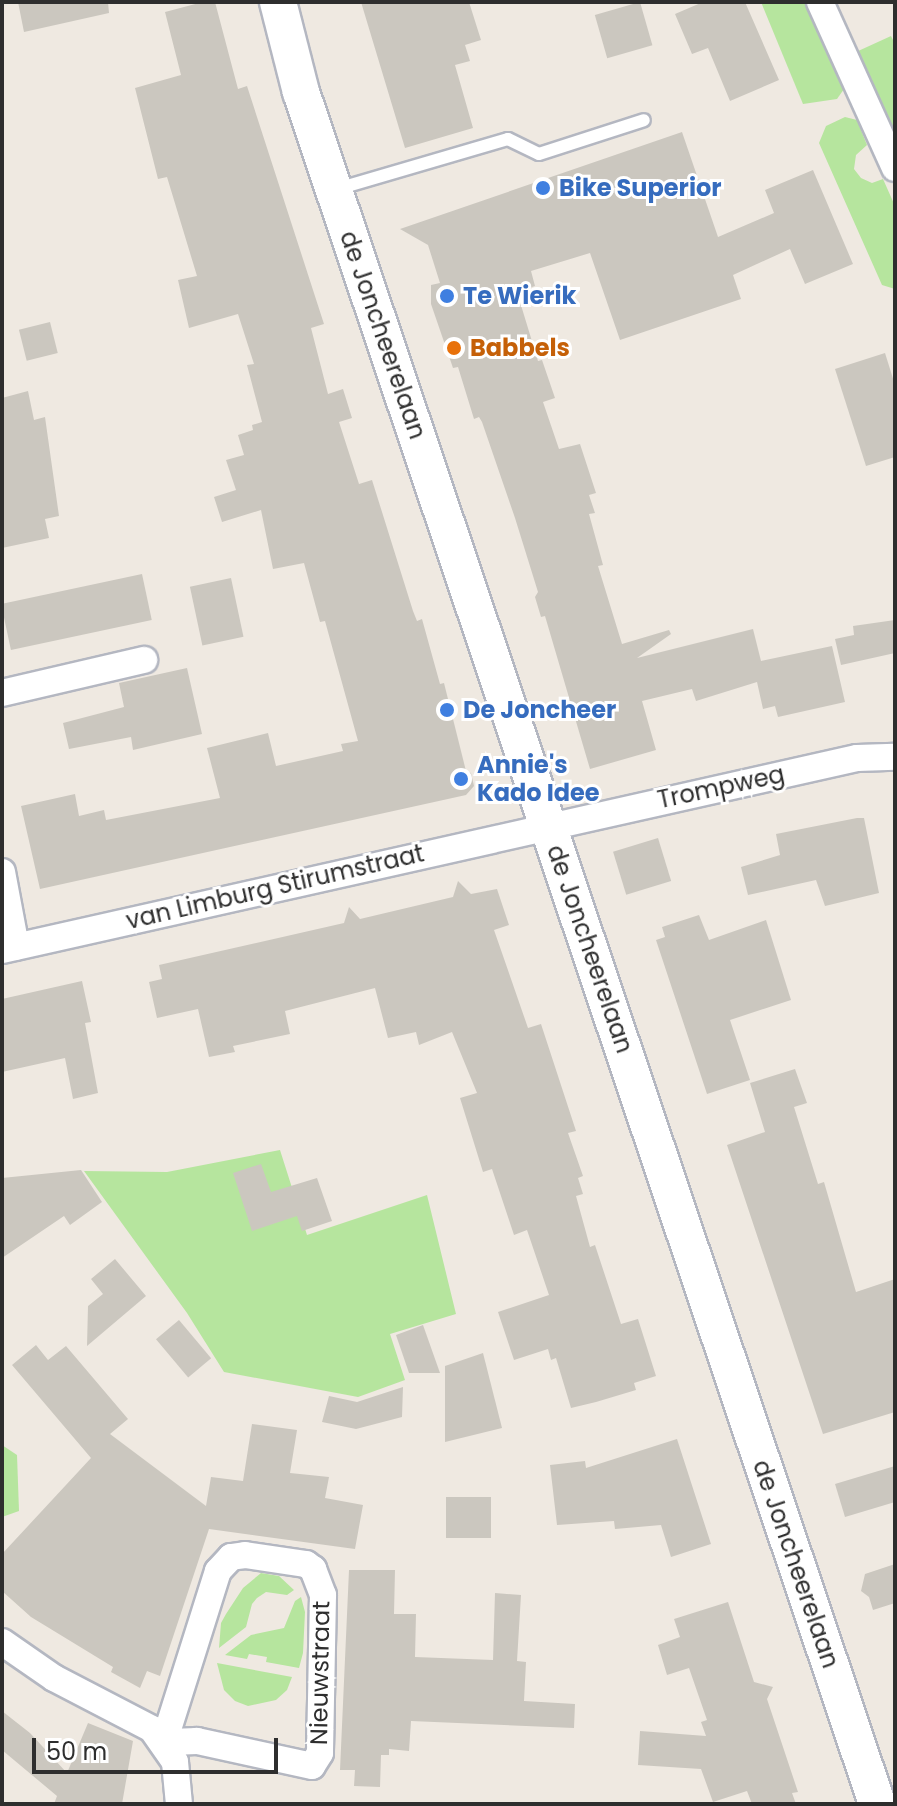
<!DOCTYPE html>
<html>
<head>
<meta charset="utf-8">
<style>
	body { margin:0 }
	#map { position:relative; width:897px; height:1806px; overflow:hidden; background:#efe9e1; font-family:Poppins,sans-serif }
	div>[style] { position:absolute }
	.green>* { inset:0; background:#b6e59e }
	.building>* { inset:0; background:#cbc7bf; transform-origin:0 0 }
	.roads { filter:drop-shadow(2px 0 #b4b7c1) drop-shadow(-2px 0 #b4b7c1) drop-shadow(0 2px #b4b7c1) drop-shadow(0 -2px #b4b7c1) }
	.lane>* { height:12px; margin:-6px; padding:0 6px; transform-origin:6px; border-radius:6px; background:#fff }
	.street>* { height:26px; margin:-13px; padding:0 13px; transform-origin:13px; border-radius:13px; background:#fff }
	.secondary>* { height:36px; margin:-18px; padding:0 18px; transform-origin:18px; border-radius:18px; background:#fff }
	.dots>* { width:22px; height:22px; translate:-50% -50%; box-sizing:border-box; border:4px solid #fff; border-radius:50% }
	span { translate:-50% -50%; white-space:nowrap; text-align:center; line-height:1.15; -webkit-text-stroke:6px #fff; paint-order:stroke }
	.shop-label { font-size:24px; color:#366cbe; font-weight:700 }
	.left { translate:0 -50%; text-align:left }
	.street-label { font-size:24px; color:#2e2e2e }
	.food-label { font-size:24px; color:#c56008; font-weight:700 }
	.frame { position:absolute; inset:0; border:4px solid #2e2e2e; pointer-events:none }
	.scale { position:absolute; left:32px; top:1738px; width:246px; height:36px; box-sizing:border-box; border:4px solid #2e2e2e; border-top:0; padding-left:10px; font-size:24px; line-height:28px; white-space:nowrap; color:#2e2e2e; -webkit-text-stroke:6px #fff; paint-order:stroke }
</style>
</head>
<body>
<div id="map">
	<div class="green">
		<div style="clip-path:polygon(761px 2px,804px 2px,844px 89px,837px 99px,803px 104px)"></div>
		<div style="clip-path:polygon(891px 36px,895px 44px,895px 141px,856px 52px)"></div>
		<div style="clip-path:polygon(845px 117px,857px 120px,867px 145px,856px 155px,854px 169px,861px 178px,872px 183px,883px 179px,895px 206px,895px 289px,882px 285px,819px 143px,826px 126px)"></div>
		<div style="clip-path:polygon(280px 1150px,307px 1235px,427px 1195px,456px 1314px,390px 1334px,405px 1380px,358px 1397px,224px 1372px,187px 1313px,84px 1171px,167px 1172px)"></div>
		<div style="clip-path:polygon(2px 1445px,17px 1455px,19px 1511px,2px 1517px)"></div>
		<div style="clip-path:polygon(261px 1573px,279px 1576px,294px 1590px,287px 1595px,266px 1592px,257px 1598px,252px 1604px,246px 1627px,219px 1648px,221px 1623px,226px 1614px,243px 1588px)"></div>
		<div style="clip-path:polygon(301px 1597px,305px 1612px,303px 1653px,299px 1668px,266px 1662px,267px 1657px,249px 1654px,247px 1659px,225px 1655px,251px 1635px,284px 1628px,295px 1601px)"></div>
		<div style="clip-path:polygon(217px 1663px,292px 1677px,287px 1690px,276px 1700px,248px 1706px,235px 1701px,224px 1690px)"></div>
	</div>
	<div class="building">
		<div style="clip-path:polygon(18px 2px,108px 2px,109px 13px,24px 32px)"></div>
		<div style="clip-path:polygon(203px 2px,215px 2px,238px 89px,247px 86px,324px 324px,311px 328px,328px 394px,343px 389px,352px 418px,339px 422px,359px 484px,372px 480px,413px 611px,417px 621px,422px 619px,440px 684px,444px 683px,466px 771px,471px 773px,474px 786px,466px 795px,40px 889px,21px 806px,75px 794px,79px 816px,104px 810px,106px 820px,220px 798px,207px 748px,268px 733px,276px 766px,343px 751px,341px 744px,358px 741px,325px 621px,320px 622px,304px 563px,273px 569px,261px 510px,222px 522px,214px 497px,236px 490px,226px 460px,244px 455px,238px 435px,253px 430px,252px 425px,262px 422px,247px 365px,254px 364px,238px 314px,189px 328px,178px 280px,197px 276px,167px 177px,158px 179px,135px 88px,181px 75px,165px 12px)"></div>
		<div style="clip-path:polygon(361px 2px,469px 2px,481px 40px,465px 45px,470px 61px,455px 65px,473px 128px,405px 148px)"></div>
		<div style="left:640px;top:2px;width:45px;height:47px;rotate:74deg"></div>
		<div style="clip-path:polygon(703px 2px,745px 2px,779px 80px,730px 101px,708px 48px,692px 54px,675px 14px)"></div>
		<div style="clip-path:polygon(682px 132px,718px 237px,774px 213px,765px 190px,813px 170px,853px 264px,805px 284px,790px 249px,733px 275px,741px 299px,620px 340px,590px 253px,531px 271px,535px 286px,517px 292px,538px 361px,542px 360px,555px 398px,543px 402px,559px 449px,580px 444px,596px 493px,589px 495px,595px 513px,589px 514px,603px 565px,598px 566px,622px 644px,669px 630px,671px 634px,637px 658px,753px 629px,761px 661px,832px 646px,845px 702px,778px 717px,775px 706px,763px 709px,757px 682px,696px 701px,692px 689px,642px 701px,656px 750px,590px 769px,545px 616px,541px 617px,535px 597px,538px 592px,515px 518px,482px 422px,479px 417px,474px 419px,458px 367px,453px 368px,431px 304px,431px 285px,440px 283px,428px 245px,400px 229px)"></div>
		<div style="left:50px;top:322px;width:32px;height:32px;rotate:76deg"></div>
		<div style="clip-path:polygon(885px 353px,895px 385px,895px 457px,866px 466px,835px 369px)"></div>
		<div style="clip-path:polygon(28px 391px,34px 420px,45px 417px,59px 516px,45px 519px,49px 538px,2px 548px,2px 398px)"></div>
		<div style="left:142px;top:574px;width:47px;height:144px;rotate:78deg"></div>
		<div style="left:231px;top:578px;width:60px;height:42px;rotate:78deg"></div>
		<div style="clip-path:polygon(895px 620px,895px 653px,841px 665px,835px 639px,854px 635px,853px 626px)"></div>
		<div style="clip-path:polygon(187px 668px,202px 734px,133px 750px,131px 737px,69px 749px,63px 723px,124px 707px,119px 683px)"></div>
		<div style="clip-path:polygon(857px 818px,864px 818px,879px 893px,825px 906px,816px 880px,748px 895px,741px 867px,780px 855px,776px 834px)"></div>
		<div style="left:658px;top:838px;width:45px;height:47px;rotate:73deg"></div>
		<div style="clip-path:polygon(458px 881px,471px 894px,497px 889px,509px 925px,494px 930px,528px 1028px,541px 1024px,576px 1131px,568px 1133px,583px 1176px,578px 1178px,583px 1194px,576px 1196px,590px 1247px,595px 1245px,621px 1324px,638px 1319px,656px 1376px,634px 1383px,636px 1390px,596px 1402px,571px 1408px,556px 1358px,551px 1360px,548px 1349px,514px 1360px,498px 1312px,549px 1295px,527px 1230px,514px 1235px,492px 1169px,483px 1172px,460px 1098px,477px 1093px,452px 1032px,419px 1045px,416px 1032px,388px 1038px,375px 988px,285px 1011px,290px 1034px,233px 1046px,235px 1052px,209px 1057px,198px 1009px,157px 1018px,149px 982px,162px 979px,159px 965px,344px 923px,349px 907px,360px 919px,453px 897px)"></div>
		<div style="clip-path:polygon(699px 915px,709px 940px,766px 920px,791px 1000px,730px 1020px,750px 1080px,707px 1094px,656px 940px,665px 937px,662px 927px)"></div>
		<div style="clip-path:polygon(82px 981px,91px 1022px,85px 1023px,98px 1093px,73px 1099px,65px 1058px,2px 1072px,2px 999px)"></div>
		<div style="clip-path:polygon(795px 1069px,807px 1103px,794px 1107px,818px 1184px,824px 1182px,856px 1292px,895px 1279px,895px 1412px,823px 1434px,727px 1145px,765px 1132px,750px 1083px)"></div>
		<div style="clip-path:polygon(261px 1164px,271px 1192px,317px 1178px,332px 1221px,302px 1231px,297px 1216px,252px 1231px,233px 1173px)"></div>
		<div style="clip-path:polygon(81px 1170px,102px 1202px,70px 1225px,64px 1216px,2px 1258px,2px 1178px)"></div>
		<div style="clip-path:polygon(115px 1259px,146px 1296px,87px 1346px,88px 1306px,103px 1294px,91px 1279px)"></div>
		<div style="left:179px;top:1320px;width:50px;height:30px;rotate:50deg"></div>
		<div style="clip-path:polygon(423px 1325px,440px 1373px,409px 1373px,396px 1335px)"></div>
		<div style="clip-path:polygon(36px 1345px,48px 1360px,66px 1346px,128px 1419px,110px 1434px,206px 1506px,211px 1477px,243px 1481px,252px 1424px,297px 1430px,290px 1473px,329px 1477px,325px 1498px,363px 1505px,355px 1549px,209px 1529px,160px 1676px,147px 1671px,140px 1688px,111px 1672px,113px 1667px,31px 1617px,2px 1591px,2px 1554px,91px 1458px,12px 1365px)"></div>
		<div style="clip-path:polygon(483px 1353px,502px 1428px,445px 1442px,445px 1366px)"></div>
		<div style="clip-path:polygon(403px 1387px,402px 1417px,356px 1429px,322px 1422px,329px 1396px,357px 1402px)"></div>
		<div style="clip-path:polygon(677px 1439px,711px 1544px,671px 1557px,661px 1525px,615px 1529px,614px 1521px,557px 1525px,550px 1465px,585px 1461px,586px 1468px)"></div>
		<div style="clip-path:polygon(895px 1466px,895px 1502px,845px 1517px,835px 1484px)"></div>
		<div style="left:491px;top:1497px;width:41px;height:45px;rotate:90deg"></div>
		<div style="clip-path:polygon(895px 1564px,895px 1603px,873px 1610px,869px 1597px,861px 1591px,865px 1574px)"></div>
		<div style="clip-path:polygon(349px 1570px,395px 1570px,394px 1614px,416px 1614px,415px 1657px,493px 1660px,495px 1593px,521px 1595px,517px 1661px,526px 1662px,524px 1701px,575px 1704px,574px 1728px,411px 1721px,409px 1751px,389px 1749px,389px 1755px,381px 1755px,380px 1787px,354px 1786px,355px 1770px,340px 1770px)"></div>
		<div style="clip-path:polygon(728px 1602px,754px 1682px,773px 1687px,767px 1699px,798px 1792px,792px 1793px,796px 1804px,752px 1804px,747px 1791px,713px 1802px,701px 1769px,638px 1765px,640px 1731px,706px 1736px,701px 1722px,707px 1720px,689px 1668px,667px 1675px,658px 1645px,680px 1637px,674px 1619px)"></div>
		<div style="clip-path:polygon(2px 1711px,30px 1733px,67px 1773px,88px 1723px,133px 1741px,122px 1804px,54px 1804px,57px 1796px,2px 1750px)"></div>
	</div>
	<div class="roads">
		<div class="lane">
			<div style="left:337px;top:189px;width:178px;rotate:-16.3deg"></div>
			<div style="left:508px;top:139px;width:34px;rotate:26deg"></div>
			<div style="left:539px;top:154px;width:110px;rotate:-17.9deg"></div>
		</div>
		<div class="street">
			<div style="left:820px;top:2px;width:182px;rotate:65.7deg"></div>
			<div style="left:2px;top:693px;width:146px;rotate:-13.1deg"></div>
			<div style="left:2px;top:872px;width:76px;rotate:79.4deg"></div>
			<div style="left:2px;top:950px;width:876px;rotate:-12.66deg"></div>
			<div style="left:857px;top:758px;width:38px;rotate:-2deg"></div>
			<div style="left:245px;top:1555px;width:62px;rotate:8.4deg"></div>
			<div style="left:306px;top:1564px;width:9px;rotate:36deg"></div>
			<div style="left:313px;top:1569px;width:28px;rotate:69deg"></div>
			<div style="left:323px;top:1595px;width:158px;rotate:91.1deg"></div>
			<div style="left:320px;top:1753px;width:15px;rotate:122deg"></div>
			<div style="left:312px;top:1766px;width:118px;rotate:-167.7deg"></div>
			<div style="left:197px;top:1741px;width:33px;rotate:178deg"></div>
			<div style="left:164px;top:1742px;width:179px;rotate:-72.5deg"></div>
			<div style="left:218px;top:1571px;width:19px;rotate:-47deg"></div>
			<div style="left:231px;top:1557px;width:14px;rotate:-8deg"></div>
			<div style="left:2px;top:1642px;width:63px;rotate:34.7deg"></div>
			<div style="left:54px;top:1678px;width:110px;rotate:27.5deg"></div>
			<div style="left:152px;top:1729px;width:40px;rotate:55.1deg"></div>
			<div style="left:175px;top:1762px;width:42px;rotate:84.6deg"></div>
		</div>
		<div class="secondary">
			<div style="left:278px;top:2px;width:93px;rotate:75.7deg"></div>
			<div style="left:301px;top:92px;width:1806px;rotate:71.4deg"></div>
		</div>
	</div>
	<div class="dots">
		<div style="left:543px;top:188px;background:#3f7fe0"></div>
		<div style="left:447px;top:296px;background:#3f7fe0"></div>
		<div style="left:454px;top:348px;background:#e8710a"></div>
		<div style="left:447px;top:710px;background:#3f7fe0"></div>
		<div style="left:461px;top:779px;background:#3f7fe0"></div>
	</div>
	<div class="shop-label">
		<span class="left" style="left:559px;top:188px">Bike Superior</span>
		<span class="left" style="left:463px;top:296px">Te Wierik</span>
		<span class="left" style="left:463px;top:710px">De Joncheer</span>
		<span class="left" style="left:477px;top:779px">Annie's<br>Kado Idee</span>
	</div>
	<div class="street-label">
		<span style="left:383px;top:335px;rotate:71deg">de Joncheerelaan</span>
		<span style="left:721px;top:787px;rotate:-12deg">Trompweg</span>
		<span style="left:275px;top:887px;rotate:-13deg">van Limburg Stirumstraat</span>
		<span style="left:590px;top:949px;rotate:71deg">de Joncheerelaan</span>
		<span style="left:796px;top:1564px;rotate:71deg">de Joncheerelaan</span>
		<span style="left:320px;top:1673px;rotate:-89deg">Nieuwstraat</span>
	</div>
	<div class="food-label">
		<span class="left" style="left:470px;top:348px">Babbels</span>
	</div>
	<div class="frame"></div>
	<div class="scale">50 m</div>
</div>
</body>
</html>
